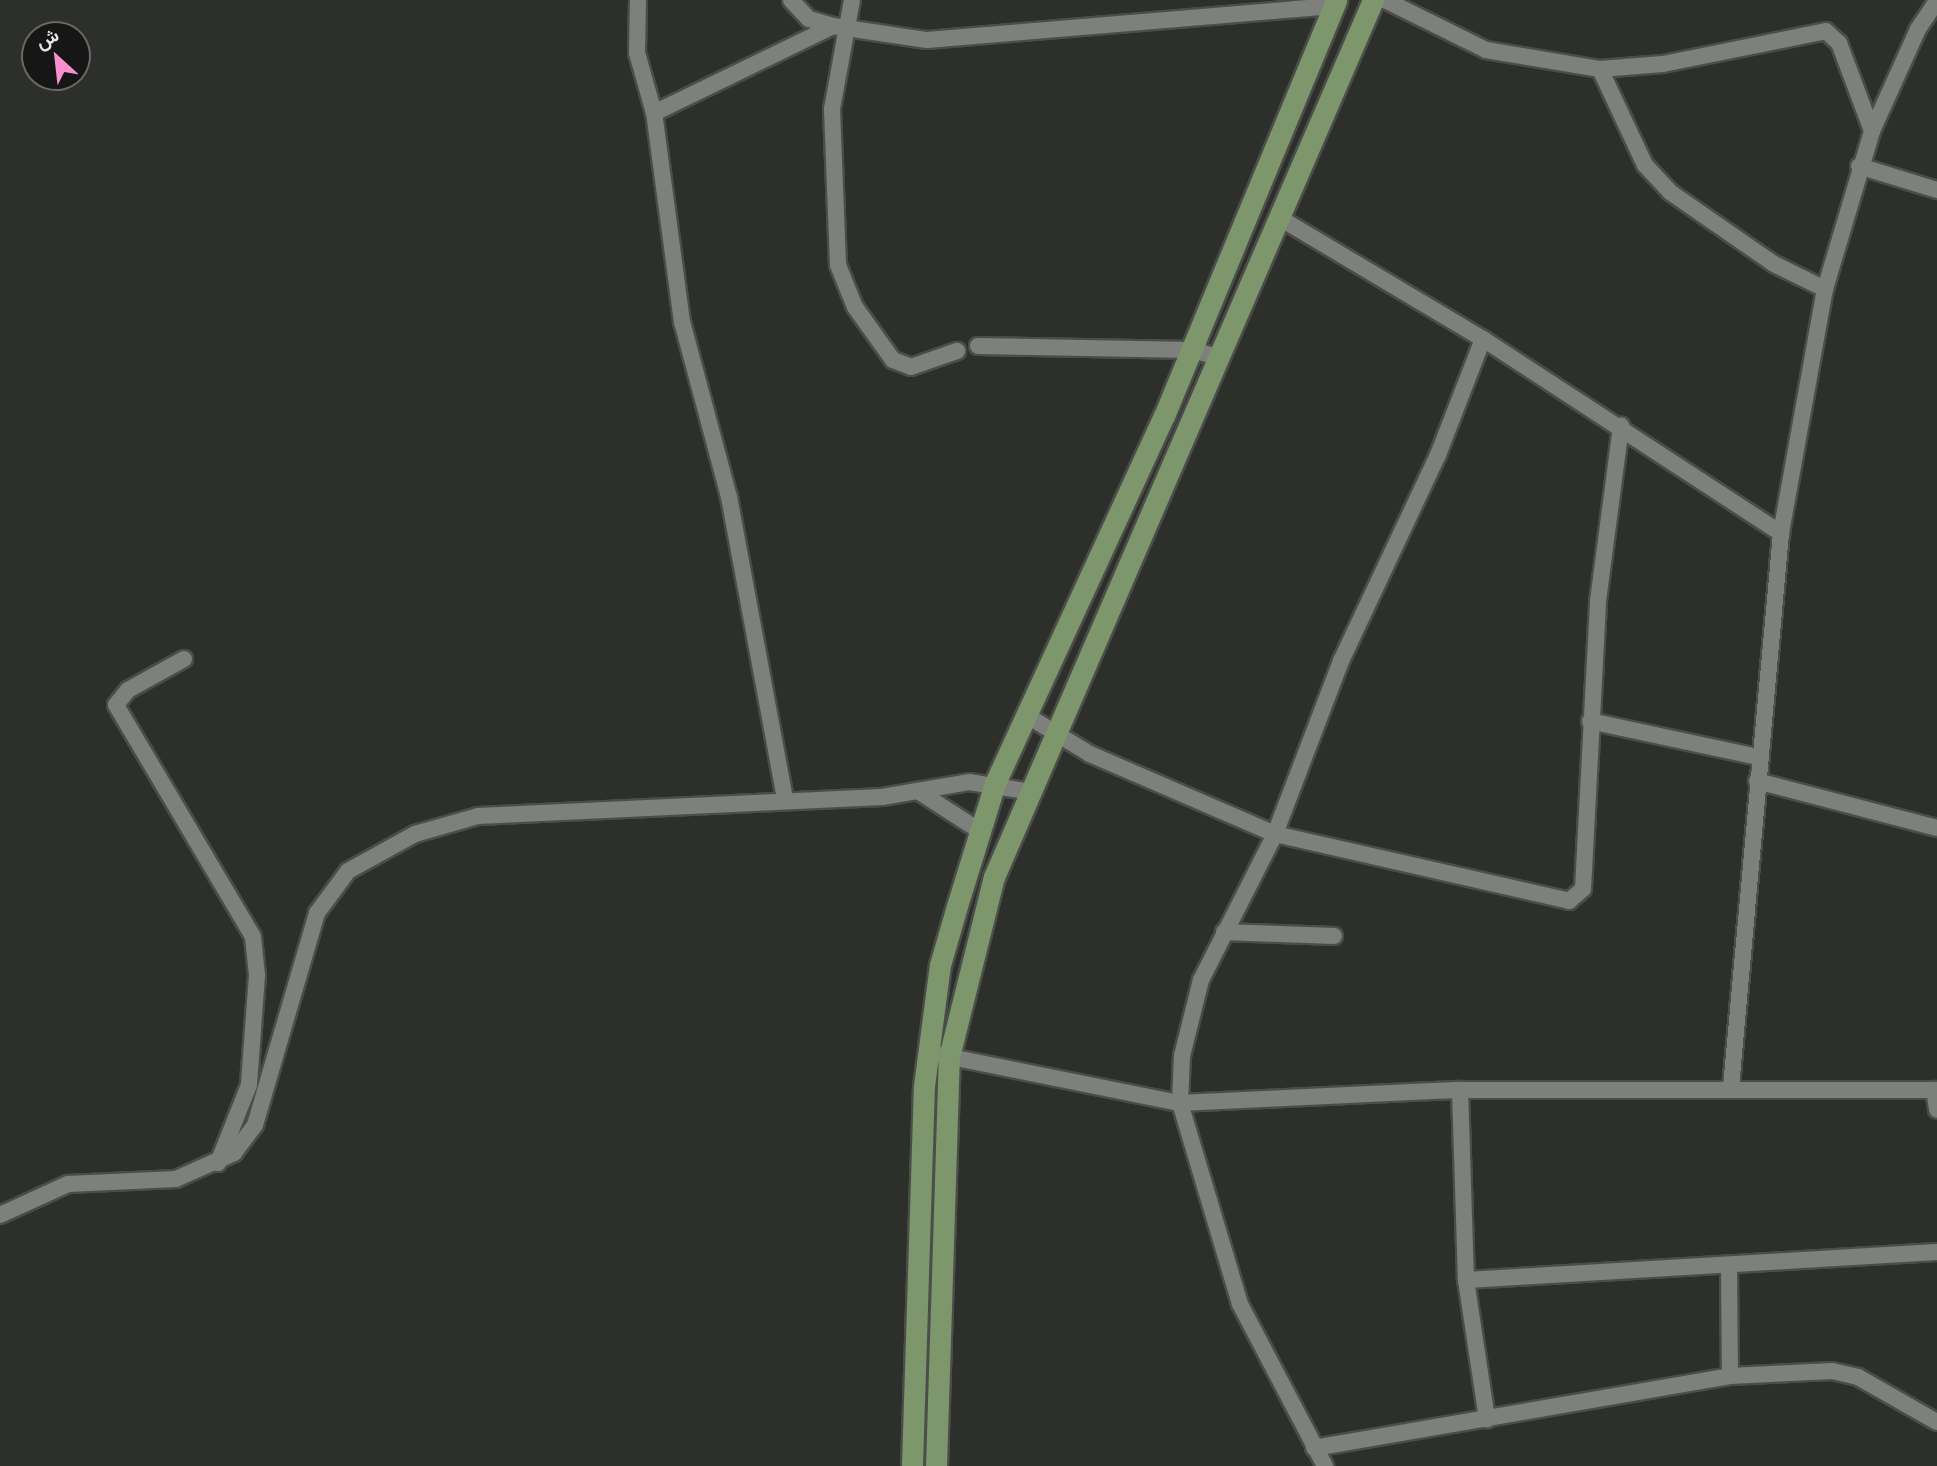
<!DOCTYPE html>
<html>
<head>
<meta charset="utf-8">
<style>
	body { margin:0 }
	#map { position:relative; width:1937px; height:1466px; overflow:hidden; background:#2d2f2b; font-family:Montserrat,Vazirmatn,sans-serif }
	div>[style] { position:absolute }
	.roads { filter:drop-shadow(2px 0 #4b4d4a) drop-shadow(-2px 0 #4b4d4a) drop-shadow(0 2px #4b4d4a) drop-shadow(0 -2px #4b4d4a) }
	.street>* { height:16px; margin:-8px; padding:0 8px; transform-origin:8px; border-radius:8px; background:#7e807c }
	.primary>* { height:21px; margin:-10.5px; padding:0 10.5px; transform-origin:10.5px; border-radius:10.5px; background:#7d966b }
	span { translate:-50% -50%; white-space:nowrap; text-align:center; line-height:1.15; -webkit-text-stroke:6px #151615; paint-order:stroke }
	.north { position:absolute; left:21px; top:21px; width:70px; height:70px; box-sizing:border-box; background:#151615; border:2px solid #686967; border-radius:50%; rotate:333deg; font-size:19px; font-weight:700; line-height:28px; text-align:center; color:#e4e6e3 }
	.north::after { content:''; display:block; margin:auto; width:24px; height:32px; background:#f790cf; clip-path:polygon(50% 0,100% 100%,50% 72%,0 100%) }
</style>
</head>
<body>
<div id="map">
	<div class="roads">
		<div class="street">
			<div style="left:638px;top:0;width:53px;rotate:91.1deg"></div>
			<div style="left:637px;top:53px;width:62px;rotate:74.2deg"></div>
			<div style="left:791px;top:0;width:26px;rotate:47deg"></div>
			<div style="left:809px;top:19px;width:25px;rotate:16deg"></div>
			<div style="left:833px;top:26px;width:95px;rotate:8.5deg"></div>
			<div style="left:927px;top:40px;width:407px;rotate:-4.8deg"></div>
			<div style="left:852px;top:0;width:111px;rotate:100.4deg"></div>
			<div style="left:832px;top:109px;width:156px;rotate:87.8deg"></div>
			<div style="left:838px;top:265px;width:45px;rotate:68deg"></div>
			<div style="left:855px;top:307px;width:65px;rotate:54.4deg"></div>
			<div style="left:893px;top:360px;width:19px;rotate:21deg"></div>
			<div style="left:911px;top:367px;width:49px;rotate:-19.2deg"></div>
			<div style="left:1385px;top:0;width:113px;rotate:26.3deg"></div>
			<div style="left:1486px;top:50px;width:116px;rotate:9.5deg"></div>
			<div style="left:1600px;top:69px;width:63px;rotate:-4.5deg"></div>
			<div style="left:1663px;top:64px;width:166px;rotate:-11.4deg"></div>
			<div style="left:1826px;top:31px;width:18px;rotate:43deg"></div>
			<div style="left:1839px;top:43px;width:94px;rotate:69.4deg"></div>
			<div style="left:1600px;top:69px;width:106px;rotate:64.9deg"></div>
			<div style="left:1645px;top:165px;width:37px;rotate:47deg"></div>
			<div style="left:1670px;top:192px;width:126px;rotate:34.7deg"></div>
			<div style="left:1774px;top:264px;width:57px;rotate:26.1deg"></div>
			<div style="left:1859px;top:166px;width:82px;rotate:17.1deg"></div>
			<div style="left:1278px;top:217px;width:239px;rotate:30.8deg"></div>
			<div style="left:1483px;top:339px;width:356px;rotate:33.1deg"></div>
			<div style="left:978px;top:346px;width:214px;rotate:1.1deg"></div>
			<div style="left:1192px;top:350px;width:28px;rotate:15deg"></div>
			<div style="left:184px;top:659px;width:64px;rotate:151deg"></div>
			<div style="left:128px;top:690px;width:19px;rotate:129deg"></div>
			<div style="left:116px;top:705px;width:269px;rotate:59.4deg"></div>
			<div style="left:253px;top:937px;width:38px;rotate:84deg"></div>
			<div style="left:257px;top:975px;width:110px;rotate:94.2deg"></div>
			<div style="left:249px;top:1085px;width:84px;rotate:111.7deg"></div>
			<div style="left:1026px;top:715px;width:75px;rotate:31.4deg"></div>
			<div style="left:1090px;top:754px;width:202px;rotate:23.4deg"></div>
			<div style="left:1275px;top:834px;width:302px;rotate:12.8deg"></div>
			<div style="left:1569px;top:901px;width:18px;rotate:-41deg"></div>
			<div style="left:1583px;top:889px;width:288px;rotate:-87deg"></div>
			<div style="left:1598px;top:601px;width:177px;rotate:-82.5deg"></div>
			<div style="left:1590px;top:721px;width:172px;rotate:12.1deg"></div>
			<div style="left:1757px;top:781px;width:186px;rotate:14.6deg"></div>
			<div style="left:918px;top:791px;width:74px;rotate:32.8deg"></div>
			<div style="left:785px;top:799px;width:307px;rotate:-100.5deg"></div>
			<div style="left:729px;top:497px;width:181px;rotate:-105deg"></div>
			<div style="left:682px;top:322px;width:211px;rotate:-97.6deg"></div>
			<div style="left:654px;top:113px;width:199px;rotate:-25.9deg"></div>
			<div style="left:1224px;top:932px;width:110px;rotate:2.1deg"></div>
			<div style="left:941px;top:1055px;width:244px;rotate:11.4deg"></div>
			<div style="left:1180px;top:1103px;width:280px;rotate:-2.7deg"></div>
			<div style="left:1460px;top:1090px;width:477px"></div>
			<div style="left:1731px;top:1087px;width:556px;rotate:-84.84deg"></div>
			<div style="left:1781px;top:533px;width:248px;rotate:-79.8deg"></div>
			<div style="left:1825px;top:289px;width:165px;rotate:-73.4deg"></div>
			<div style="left:1872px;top:131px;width:112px;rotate:-65.7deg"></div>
			<div style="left:1918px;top:29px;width:34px;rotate:-56deg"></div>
			<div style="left:1460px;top:1090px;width:190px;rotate:88.2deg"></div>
			<div style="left:1466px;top:1280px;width:472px;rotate:-3.4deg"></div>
			<div style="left:1934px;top:1090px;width:20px;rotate:81deg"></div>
			<div style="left:0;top:1215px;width:75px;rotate:-24.5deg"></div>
			<div style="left:68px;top:1184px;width:108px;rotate:-2.7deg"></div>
			<div style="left:176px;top:1179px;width:64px;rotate:-24.1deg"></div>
			<div style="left:234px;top:1153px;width:35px;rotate:-53deg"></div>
			<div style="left:255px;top:1125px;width:221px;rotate:-73.7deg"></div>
			<div style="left:317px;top:913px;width:52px;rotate:-53.6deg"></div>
			<div style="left:348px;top:871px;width:77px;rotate:-28.9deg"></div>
			<div style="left:415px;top:834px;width:66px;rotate:-15.9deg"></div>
			<div style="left:478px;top:816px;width:404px;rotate:-2.7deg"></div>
			<div style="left:882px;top:797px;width:88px;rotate:-9.8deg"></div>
			<div style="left:969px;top:782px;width:58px;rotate:9deg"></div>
			<div style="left:1729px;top:1268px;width:108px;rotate:89.5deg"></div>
			<div style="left:1466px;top:1280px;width:141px;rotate:81.4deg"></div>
			<div style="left:1314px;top:1448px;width:422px;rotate:-9.8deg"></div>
			<div style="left:1730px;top:1376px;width:102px;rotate:-2.8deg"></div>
			<div style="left:1832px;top:1371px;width:27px;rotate:13deg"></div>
			<div style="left:1858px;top:1377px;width:91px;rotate:29.7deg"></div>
			<div style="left:1325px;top:1466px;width:183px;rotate:-117.7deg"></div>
			<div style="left:1240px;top:1304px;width:210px;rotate:-106.6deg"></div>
			<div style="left:1180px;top:1103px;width:47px;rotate:-87.6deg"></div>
			<div style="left:1182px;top:1056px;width:78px;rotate:-76deg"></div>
			<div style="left:1201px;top:980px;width:164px;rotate:-63.1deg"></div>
			<div style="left:1275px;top:834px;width:185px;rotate:-69.1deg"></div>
			<div style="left:1341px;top:661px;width:228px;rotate:-64.8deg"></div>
			<div style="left:1438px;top:455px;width:124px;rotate:-68.8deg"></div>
		</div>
		<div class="primary">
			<div style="left:912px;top:1466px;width:380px;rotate:-88.2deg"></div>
			<div style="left:924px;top:1086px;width:122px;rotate:-82.5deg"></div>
			<div style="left:940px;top:965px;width:61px;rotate:-73.9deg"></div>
			<div style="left:957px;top:906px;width:129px;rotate:-72.8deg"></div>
			<div style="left:995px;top:783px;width:404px;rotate:-65.3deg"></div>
			<div style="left:1164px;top:416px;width:450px;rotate:-67.5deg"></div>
			<div style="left:936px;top:1466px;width:409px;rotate:-88.2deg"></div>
			<div style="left:949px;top:1057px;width:186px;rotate:-76deg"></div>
			<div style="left:994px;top:877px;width:955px;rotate:-66.63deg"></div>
		</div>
	</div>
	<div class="north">ش</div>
</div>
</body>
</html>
